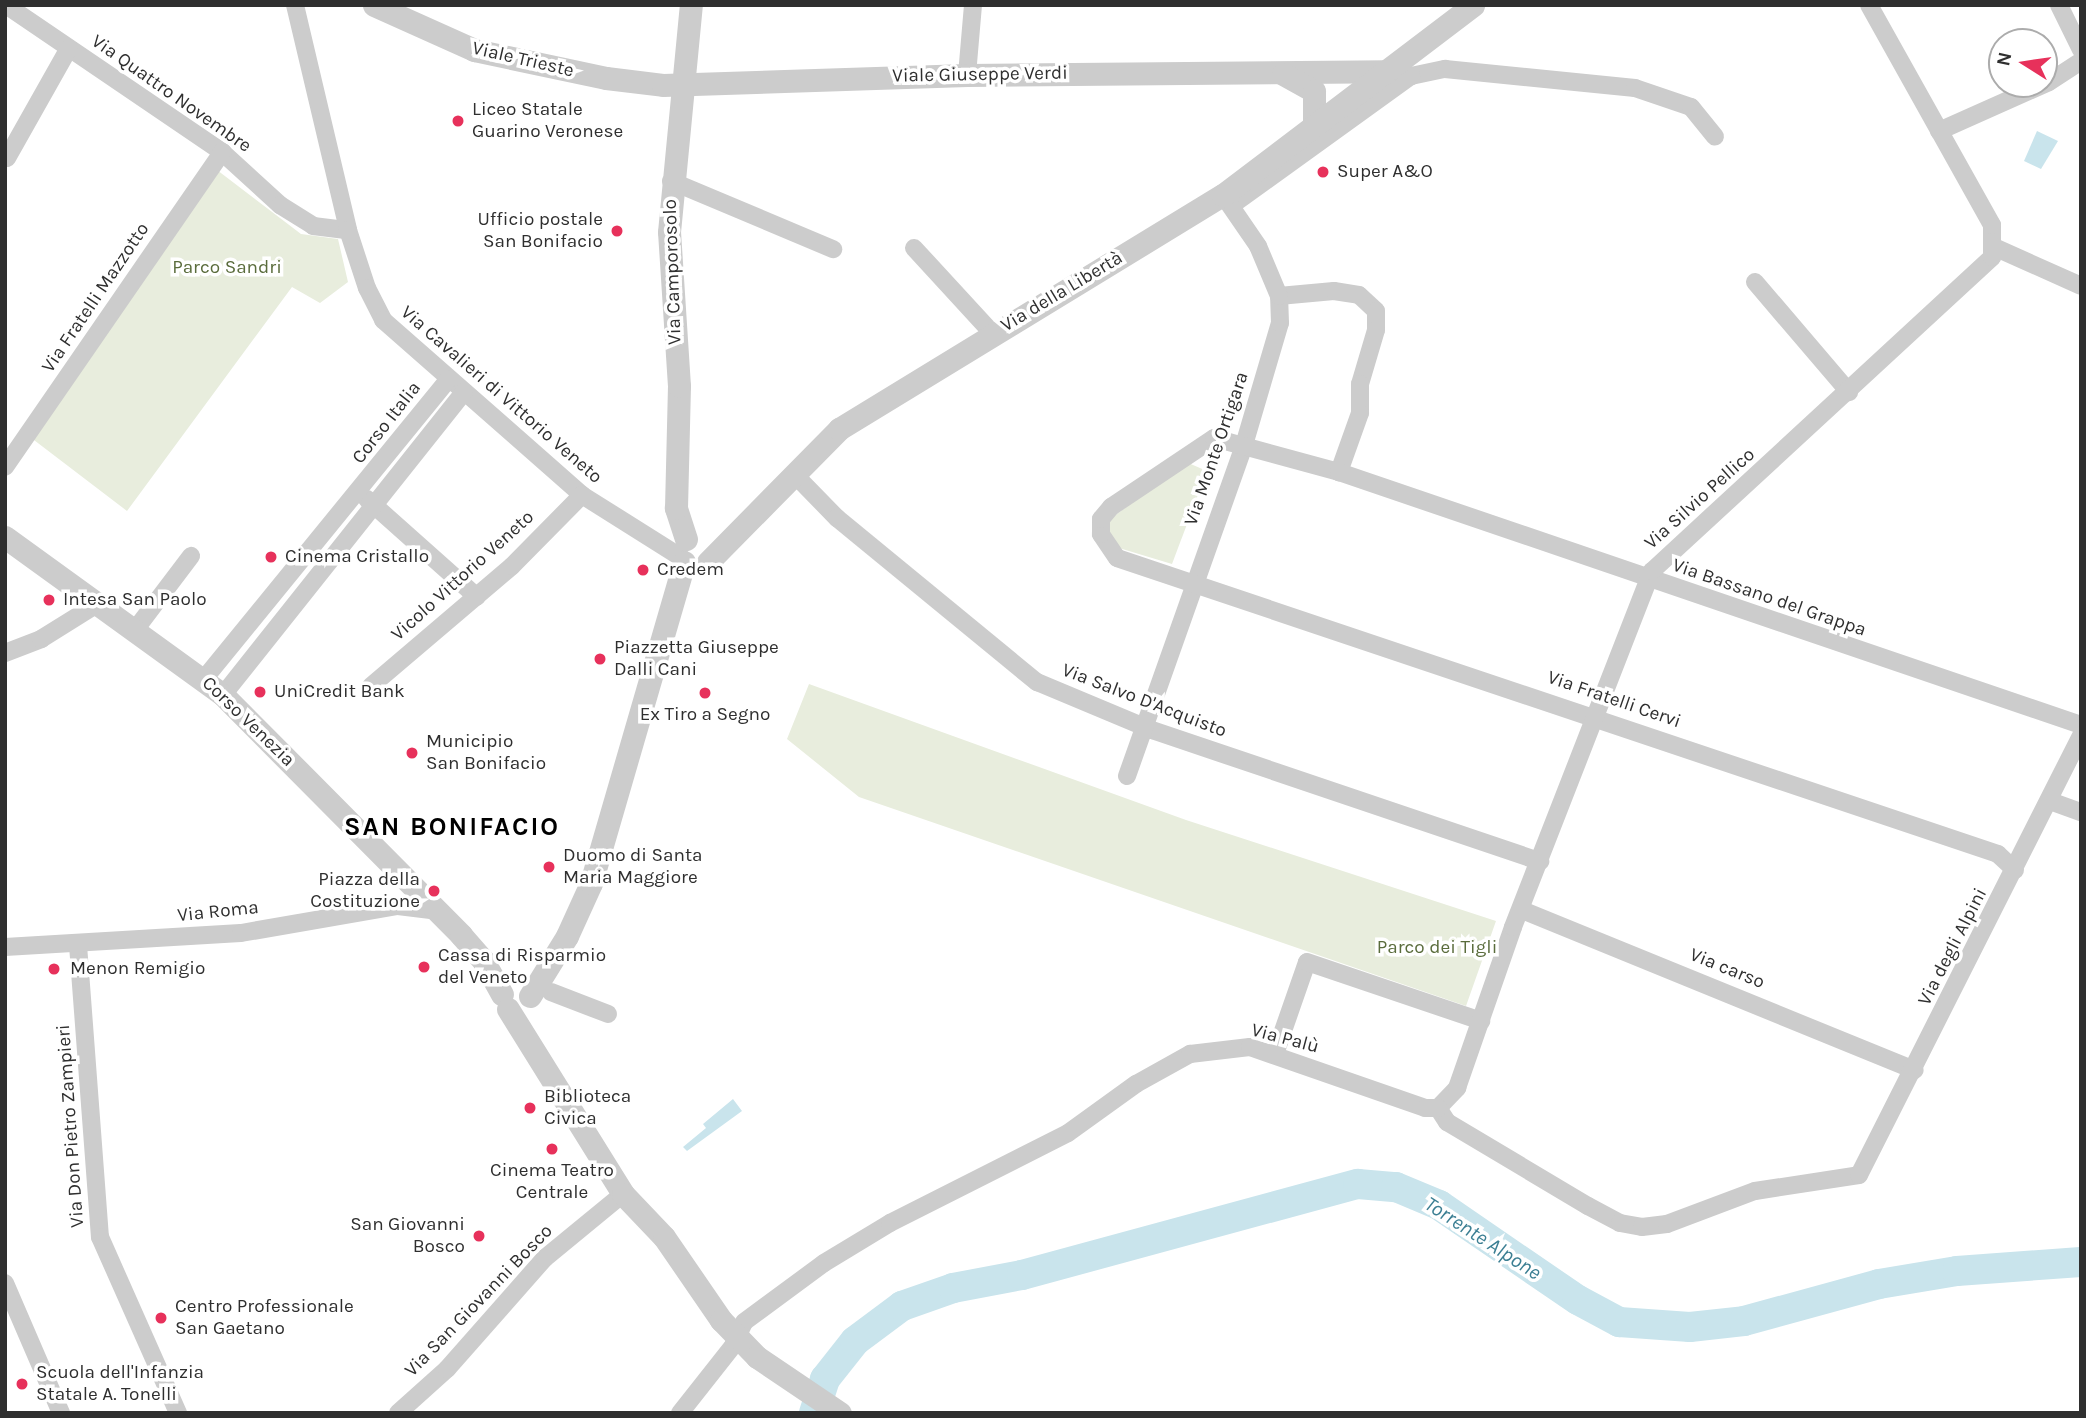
<!DOCTYPE html>
<html>
<head>
<meta charset="utf-8">
<style>
	body { margin:0 }
	#map { position:relative; width:2086px; height:1418px; overflow:hidden; background:#fff; font-family:Karla,sans-serif }
	div>[style] { position:absolute }
	.green>* { inset:0; background:#e8eddd }
	.water>* { inset:0; background:#c9e4ec }
	.river>* { height:30px; margin:-15px; padding:0 15px; transform-origin:15px; border-radius:15px; background:#c9e4ec }
	.minor>* { height:18px; margin:-9px; padding:0 9px; transform-origin:9px; border-radius:9px; background:#ccc }
	.tertiary>* { height:23px; margin:-11.5px; padding:0 11.5px; transform-origin:11.5px; border-radius:11.5px; background:#ccc }
	.dots>* { width:19px; height:19px; translate:-50% -50%; box-sizing:border-box; border:4px solid #fff; border-radius:50% }
	span { translate:-50% -50%; white-space:nowrap; text-align:center; line-height:1.15; -webkit-text-stroke:7px #fff; paint-order:stroke }
	.street-label { font-size:19px; color:#2f2f2f }
	.poi-label { font-size:19px; color:#2f2f2f }
	.left { translate:0 -50%; text-align:left }
	.right { translate:-100% -50%; text-align:right }
	.park-label { font-size:19px; color:#5a6c3c }
	.water-label { font-size:21px; color:#3c7f93; font-style:italic }
	.district-label { font-size:26px; color:#000; font-weight:700; letter-spacing:2px }
	.frame { position:absolute; inset:0; border:7px solid #2f2f2f; pointer-events:none }
	.north { position:absolute; left:1988px; top:28px; width:70px; height:70px; box-sizing:border-box; background:#fff; border:2px solid #acacac; border-radius:50%; rotate:282deg; font-size:19px; font-weight:700; line-height:28px; text-align:center; color:#2f2f2f }
	.north::after { content:''; display:block; margin:auto; width:24px; height:32px; background:#e7315b; clip-path:polygon(50% 0,100% 100%,50% 72%,0 100%) }
</style>
</head>
<body>
<div id="map">
	<div class="green">
		<div style="clip-path:polygon(217px 170px,301px 234px,338px 239px,348px 282px,320px 303px,292px 287px,127px 511px,30px 437px)"></div>
		<div style="clip-path:polygon(1186px 462px,1207px 471px,1172px 564px,1119px 548px,1108px 532px,1109px 520px)"></div>
		<div style="clip-path:polygon(809px 684px,1186px 820px,1496px 921px,1466px 1006px,859px 797px,787px 739px)"></div>
	</div>
	<div class="water">
		<div style="clip-path:polygon(2037px 131px,2058px 141px,2041px 169px,2024px 161px)"></div>
		<div style="clip-path:polygon(733px 1099px,742px 1111px,687px 1151px,683px 1147px,706px 1128px,703px 1124px)"></div>
	</div>
	<div class="river">
		<div style="left:814px;top:1413px;width:36px;rotate:-72deg"></div>
		<div style="left:825px;top:1379px;width:48px;rotate:-51.7deg"></div>
		<div style="left:855px;top:1341px;width:59px;rotate:-36.7deg"></div>
		<div style="left:902px;top:1306px;width:54px;rotate:-19.4deg"></div>
		<div style="left:953px;top:1288px;width:70px;rotate:-10.7deg"></div>
		<div style="left:1022px;top:1275px;width:348px;rotate:-15.2deg"></div>
		<div style="left:1358px;top:1184px;width:38px;rotate:5deg"></div>
		<div style="left:1396px;top:1187px;width:47px;rotate:22.7deg"></div>
		<div style="left:1439px;top:1205px;width:168px;rotate:34.4deg"></div>
		<div style="left:1578px;top:1300px;width:47px;rotate:28.2deg"></div>
		<div style="left:1619px;top:1322px;width:71px;rotate:4deg"></div>
		<div style="left:1690px;top:1327px;width:54px;rotate:-6.3deg"></div>
		<div style="left:1744px;top:1321px;width:140px;rotate:-15.3deg"></div>
		<div style="left:1879px;top:1284px;width:79px;rotate:-9.5deg"></div>
		<div style="left:1957px;top:1271px;width:124px;rotate:-4.2deg"></div>
	</div>
	<div class="minor">
		<div style="left:6px;top:5px;width:261px;rotate:34.2deg"></div>
		<div style="left:222px;top:152px;width:79px;rotate:42.4deg"></div>
		<div style="left:280px;top:205px;width:39px;rotate:32deg"></div>
		<div style="left:313px;top:226px;width:35px;rotate:7deg"></div>
		<div style="left:295px;top:5px;width:231px;rotate:76.7deg"></div>
		<div style="left:348px;top:230px;width:61px;rotate:71.9deg"></div>
		<div style="left:367px;top:288px;width:36px;rotate:63deg"></div>
		<div style="left:383px;top:320px;width:265px;rotate:41.3deg"></div>
		<div style="left:582px;top:495px;width:118px;rotate:32.2deg"></div>
		<div style="left:2059px;top:5px;width:50px;rotate:63.9deg"></div>
		<div style="left:1387px;top:71px;width:25px;rotate:12deg"></div>
		<div style="left:1411px;top:76px;width:35px;rotate:-12deg"></div>
		<div style="left:1445px;top:69px;width:191px;rotate:5.7deg"></div>
		<div style="left:1635px;top:88px;width:59px;rotate:18.7deg"></div>
		<div style="left:1691px;top:107px;width:38px;rotate:51deg"></div>
		<div style="left:967px;top:75px;width:70px;rotate:-85.1deg"></div>
		<div style="left:1939px;top:131px;width:120px;rotate:-24deg"></div>
		<div style="left:2049px;top:82px;width:38px;rotate:-33deg"></div>
		<div style="left:7px;top:158px;width:126px;rotate:-60.6deg"></div>
		<div style="left:671px;top:181px;width:176px;rotate:22.8deg"></div>
		<div style="left:1232px;top:205px;width:221px;rotate:-35.8deg"></div>
		<div style="left:1994px;top:247px;width:95px;rotate:24.1deg"></div>
		<div style="left:914px;top:248px;width:117px;rotate:47.4deg"></div>
		<div style="left:1755px;top:282px;width:145px;rotate:49.5deg"></div>
		<div style="left:1279px;top:296px;width:55px;rotate:-5.2deg"></div>
		<div style="left:1334px;top:291px;width:25px;rotate:9deg"></div>
		<div style="left:1359px;top:295px;width:23px;rotate:43deg"></div>
		<div style="left:1376px;top:311px;width:19px;rotate:90deg"></div>
		<div style="left:1376px;top:330px;width:56px;rotate:106.5deg"></div>
		<div style="left:1360px;top:384px;width:29px;rotate:90deg"></div>
		<div style="left:1360px;top:413px;width:63px;rotate:109.6deg"></div>
		<div style="left:5px;top:467px;width:383px;rotate:-55.4deg"></div>
		<div style="left:794px;top:474px;width:62px;rotate:45.7deg"></div>
		<div style="left:837px;top:518px;width:259px;rotate:39.4deg"></div>
		<div style="left:1037px;top:682px;width:125px;rotate:22.7deg"></div>
		<div style="left:1152px;top:730px;width:410px;rotate:18.7deg"></div>
		<div style="left:367px;top:499px;width:147px;rotate:41.7deg"></div>
		<div style="left:135px;top:630px;width:93px;rotate:-52.9deg"></div>
		<div style="left:5px;top:653px;width:39px;rotate:-21deg"></div>
		<div style="left:41px;top:639px;width:66px;rotate:-32deg"></div>
		<div style="left:204px;top:679px;width:387px;rotate:-50.8deg"></div>
		<div style="left:371px;top:686px;width:185px;rotate:-40.4deg"></div>
		<div style="left:512px;top:566px;width:100px;rotate:-45.4deg"></div>
		<div style="left:223px;top:695px;width:387px;rotate:-51.5deg"></div>
		<div style="left:1127px;top:776px;width:351px;rotate:-70.5deg"></div>
		<div style="left:1244px;top:445px;width:127px;rotate:-73.6deg"></div>
		<div style="left:1280px;top:323px;width:27px;rotate:-92deg"></div>
		<div style="left:1279px;top:296px;width:54px;rotate:-112.8deg"></div>
		<div style="left:1258px;top:246px;width:62px;rotate:-124.5deg"></div>
		<div style="left:2050px;top:801px;width:33px;rotate:20deg"></div>
		<div style="left:2015px;top:870px;width:23px;rotate:-137deg"></div>
		<div style="left:1998px;top:854px;width:929px;rotate:-161.43deg"></div>
		<div style="left:1117px;top:558px;width:29px;rotate:-124deg"></div>
		<div style="left:1101px;top:534px;width:15px;rotate:-90deg"></div>
		<div style="left:1101px;top:519px;width:16px;rotate:-50deg"></div>
		<div style="left:1111px;top:507px;width:124px;rotate:-33.8deg"></div>
		<div style="left:1214px;top:438px;width:130px;rotate:15.2deg"></div>
		<div style="left:1339px;top:472px;width:784px;rotate:18.83deg"></div>
		<div style="left:1522px;top:910px;width:424px;rotate:22.2deg"></div>
		<div style="left:78px;top:945px;width:293px;rotate:85.7deg"></div>
		<div style="left:100px;top:1237px;width:193px;rotate:66.1deg"></div>
		<div style="left:5px;top:947px;width:236px;rotate:-3.4deg"></div>
		<div style="left:241px;top:933px;width:159px;rotate:-9.8deg"></div>
		<div style="left:398px;top:906px;width:35px;rotate:7deg"></div>
		<div style="left:551px;top:992px;width:61px;rotate:21.1deg"></div>
		<div style="left:1275px;top:1054px;width:97px;rotate:-70.8deg"></div>
		<div style="left:1307px;top:962px;width:184px;rotate:18.7deg"></div>
		<div style="left:1438px;top:1108px;width:28px;rotate:-46deg"></div>
		<div style="left:1457px;top:1088px;width:170px;rotate:-70.8deg"></div>
		<div style="left:1513px;top:927px;width:382px;rotate:-68.7deg"></div>
		<div style="left:1652px;top:571px;width:463px;rotate:-42.7deg"></div>
		<div style="left:1992px;top:257px;width:32px;rotate:-90deg"></div>
		<div style="left:1992px;top:225px;width:252px;rotate:-119.2deg"></div>
		<div style="left:1438px;top:1108px;width:17px;rotate:57deg"></div>
		<div style="left:1447px;top:1122px;width:164px;rotate:30.8deg"></div>
		<div style="left:1588px;top:1206px;width:36px;rotate:28deg"></div>
		<div style="left:1620px;top:1223px;width:22px;rotate:10deg"></div>
		<div style="left:1642px;top:1227px;width:25px;rotate:-7deg"></div>
		<div style="left:1667px;top:1224px;width:94px;rotate:-20.6deg"></div>
		<div style="left:1755px;top:1191px;width:105px;rotate:-8.7deg"></div>
		<div style="left:1859px;top:1175px;width:493px;rotate:-63.2deg"></div>
		<div style="left:5px;top:1283px;width:142px;rotate:66.7deg"></div>
		<div style="left:398px;top:1413px;width:66px;rotate:-41.9deg"></div>
		<div style="left:447px;top:1369px;width:148px;rotate:-48.6deg"></div>
		<div style="left:545px;top:1258px;width:101px;rotate:-39.4deg"></div>
		<div style="left:680px;top:1413px;width:85px;rotate:-51.7deg"></div>
		<div style="left:733px;top:1346px;width:26px;rotate:-65deg"></div>
		<div style="left:744px;top:1322px;width:99px;rotate:-36.4deg"></div>
		<div style="left:824px;top:1263px;width:77px;rotate:-31.2deg"></div>
		<div style="left:890px;top:1223px;width:199px;rotate:-26.8deg"></div>
		<div style="left:1068px;top:1133px;width:84px;rotate:-35.8deg"></div>
		<div style="left:1136px;top:1084px;width:62px;rotate:-29.1deg"></div>
		<div style="left:1190px;top:1054px;width:60px;rotate:-6.7deg"></div>
		<div style="left:1250px;top:1047px;width:185px;rotate:19.2deg"></div>
		<div style="left:1425px;top:1108px;width:13px"></div>
	</div>
	<div class="tertiary">
		<div style="left:374px;top:5px;width:110px;rotate:24.2deg"></div>
		<div style="left:474px;top:50px;width:135px;rotate:12deg"></div>
		<div style="left:606px;top:78px;width:57px;rotate:7deg"></div>
		<div style="left:663px;top:85px;width:304px;rotate:-1.9deg"></div>
		<div style="left:967px;top:75px;width:420px;rotate:-0.5deg"></div>
		<div style="left:1283px;top:74px;width:35px;rotate:29deg"></div>
		<div style="left:1314px;top:91px;width:34px;rotate:90deg"></div>
		<div style="left:5px;top:537px;width:269px;rotate:35.9deg"></div>
		<div style="left:223px;top:695px;width:338px;rotate:45.2deg"></div>
		<div style="left:461px;top:935px;width:33px;rotate:49deg"></div>
		<div style="left:483px;top:960px;width:39px;rotate:61deg"></div>
		<div style="left:686px;top:539px;width:33px;rotate:-108deg"></div>
		<div style="left:676px;top:508px;width:122px;rotate:-88.6deg"></div>
		<div style="left:679px;top:386px;width:154px;rotate:-93.7deg"></div>
		<div style="left:669px;top:232px;width:228px;rotate:-84.5deg"></div>
		<div style="left:708px;top:562px;width:187px;rotate:-45.4deg"></div>
		<div style="left:839px;top:429px;width:450px;rotate:-31.4deg"></div>
		<div style="left:1223px;top:195px;width:314px;rotate:-37.2deg"></div>
		<div style="left:530px;top:996px;width:70px;rotate:-58.3deg"></div>
		<div style="left:567px;top:936px;width:58px;rotate:-65.6deg"></div>
		<div style="left:591px;top:883px;width:334px;rotate:-73.8deg"></div>
		<div style="left:508px;top:1009px;width:218px;rotate:58.1deg"></div>
		<div style="left:623px;top:1194px;width:59px;rotate:46.4deg"></div>
		<div style="left:664px;top:1237px;width:101px;rotate:55.5deg"></div>
		<div style="left:721px;top:1320px;width:52px;rotate:45.8deg"></div>
		<div style="left:757px;top:1357px;width:100px;rotate:34deg"></div>
	</div>
	<div class="dots">
		<div style="left:458px;top:121px;background:#e7315b"></div>
		<div style="left:1323px;top:172px;background:#e7315b"></div>
		<div style="left:617px;top:231px;background:#e7315b"></div>
		<div style="left:271px;top:557px;background:#e7315b"></div>
		<div style="left:643px;top:570px;background:#e7315b"></div>
		<div style="left:49px;top:600px;background:#e7315b"></div>
		<div style="left:600px;top:659px;background:#e7315b"></div>
		<div style="left:260px;top:692px;background:#e7315b"></div>
		<div style="left:705px;top:693px;background:#e7315b"></div>
		<div style="left:412px;top:753px;background:#e7315b"></div>
		<div style="left:549px;top:867px;background:#e7315b"></div>
		<div style="left:434px;top:891px;background:#e7315b"></div>
		<div style="left:424px;top:967px;background:#e7315b"></div>
		<div style="left:54px;top:969px;background:#e7315b"></div>
		<div style="left:530px;top:1108px;background:#e7315b"></div>
		<div style="left:552px;top:1149px;background:#e7315b"></div>
		<div style="left:479px;top:1236px;background:#e7315b"></div>
		<div style="left:161px;top:1318px;background:#e7315b"></div>
		<div style="left:22px;top:1384px;background:#e7315b"></div>
	</div>
	<div class="street-label">
		<span style="left:523px;top:60px;rotate:13deg">Viale Trieste</span>
		<span style="left:980px;top:75px;rotate:-1deg">Viale Giuseppe Verdi</span>
		<span style="left:171px;top:94px;rotate:35deg">Via Quattro Novembre</span>
		<span style="left:673px;top:272px;rotate:-92deg">Via Camporosolo</span>
		<span style="left:1062px;top:292px;rotate:-31deg">Via della Libertà</span>
		<span style="left:96px;top:298px;rotate:-56deg">Via Fratelli Mazzotto</span>
		<span style="left:501px;top:395px;rotate:41deg">Via Cavalieri di Vittorio Veneto</span>
		<span style="left:387px;top:423px;rotate:-52deg">Corso Italia</span>
		<span style="left:1217px;top:449px;rotate:-71deg">Via Monte Ortigara</span>
		<span style="left:1700px;top:499px;rotate:-42deg">Via Silvio Pellico</span>
		<span style="left:463px;top:576px;rotate:-42deg">Vicolo Vittorio Veneto</span>
		<span style="left:1769px;top:598px;rotate:19deg">Via Bassano del Grappa</span>
		<span style="left:1614px;top:700px;rotate:19deg">Via Fratelli Cervi</span>
		<span style="left:1144px;top:701px;rotate:21deg">Via Salvo D'Acquisto</span>
		<span style="left:248px;top:722px;rotate:44deg">Corso Venezia</span>
		<span style="left:218px;top:912px;rotate:-6deg">Via Roma</span>
		<span style="left:1953px;top:947px;rotate:-63deg">Via degli Alpini</span>
		<span style="left:1727px;top:969px;rotate:22deg">Via carso</span>
		<span style="left:1285px;top:1039px;rotate:15deg">Via Palù</span>
		<span style="left:71px;top:1126px;rotate:-94deg">Via Don Pietro Zampieri</span>
		<span style="left:479px;top:1301px;rotate:-46deg">Via San Giovanni Bosco</span>
	</div>
	<div class="poi-label">
		<span class="left" style="left:472px;top:121px">Liceo Statale<br>Guarino Veronese</span>
		<span class="left" style="left:1337px;top:172px">Super A&amp;O</span>
		<span class="right" style="left:603px;top:231px">Ufficio postale<br>San Bonifacio</span>
		<span class="left" style="left:285px;top:557px">Cinema Cristallo</span>
		<span class="left" style="left:657px;top:570px">Credem</span>
		<span class="left" style="left:63px;top:600px">Intesa San Paolo</span>
		<span class="left" style="left:614px;top:659px">Piazzetta Giuseppe<br>Dalli Cani</span>
		<span class="left" style="left:274px;top:692px">UniCredit Bank</span>
		<span style="left:705px;top:715px">Ex Tiro a Segno</span>
		<span class="left" style="left:426px;top:753px">Municipio<br>San Bonifacio</span>
		<span class="left" style="left:563px;top:867px">Duomo di Santa<br>Maria Maggiore</span>
		<span class="right" style="left:420px;top:891px">Piazza della<br>Costituzione</span>
		<span class="left" style="left:438px;top:967px">Cassa di Risparmio<br>del Veneto</span>
		<span class="left" style="left:70px;top:969px">Menon Remigio</span>
		<span class="left" style="left:544px;top:1108px">Biblioteca<br>Civica</span>
		<span style="left:552px;top:1182px">Cinema Teatro<br>Centrale</span>
		<span class="right" style="left:465px;top:1236px">San Giovanni<br>Bosco</span>
		<span class="left" style="left:175px;top:1318px">Centro Professionale<br>San Gaetano</span>
		<span class="left" style="left:36px;top:1384px">Scuola dell'Infanzia<br>Statale A. Tonelli</span>
	</div>
	<div class="park-label">
		<span style="left:227px;top:268px">Parco Sandri</span>
		<span style="left:1437px;top:948px">Parco dei Tigli</span>
	</div>
	<div class="water-label">
		<span style="left:1483px;top:1238px;rotate:33deg">Torrente Alpone</span>
	</div>
	<div class="district-label">
		<span style="left:452px;top:827px">SAN BONIFACIO</span>
	</div>
	<div class="frame"></div>
	<div class="north">N</div>
</div>
</body>
</html>
